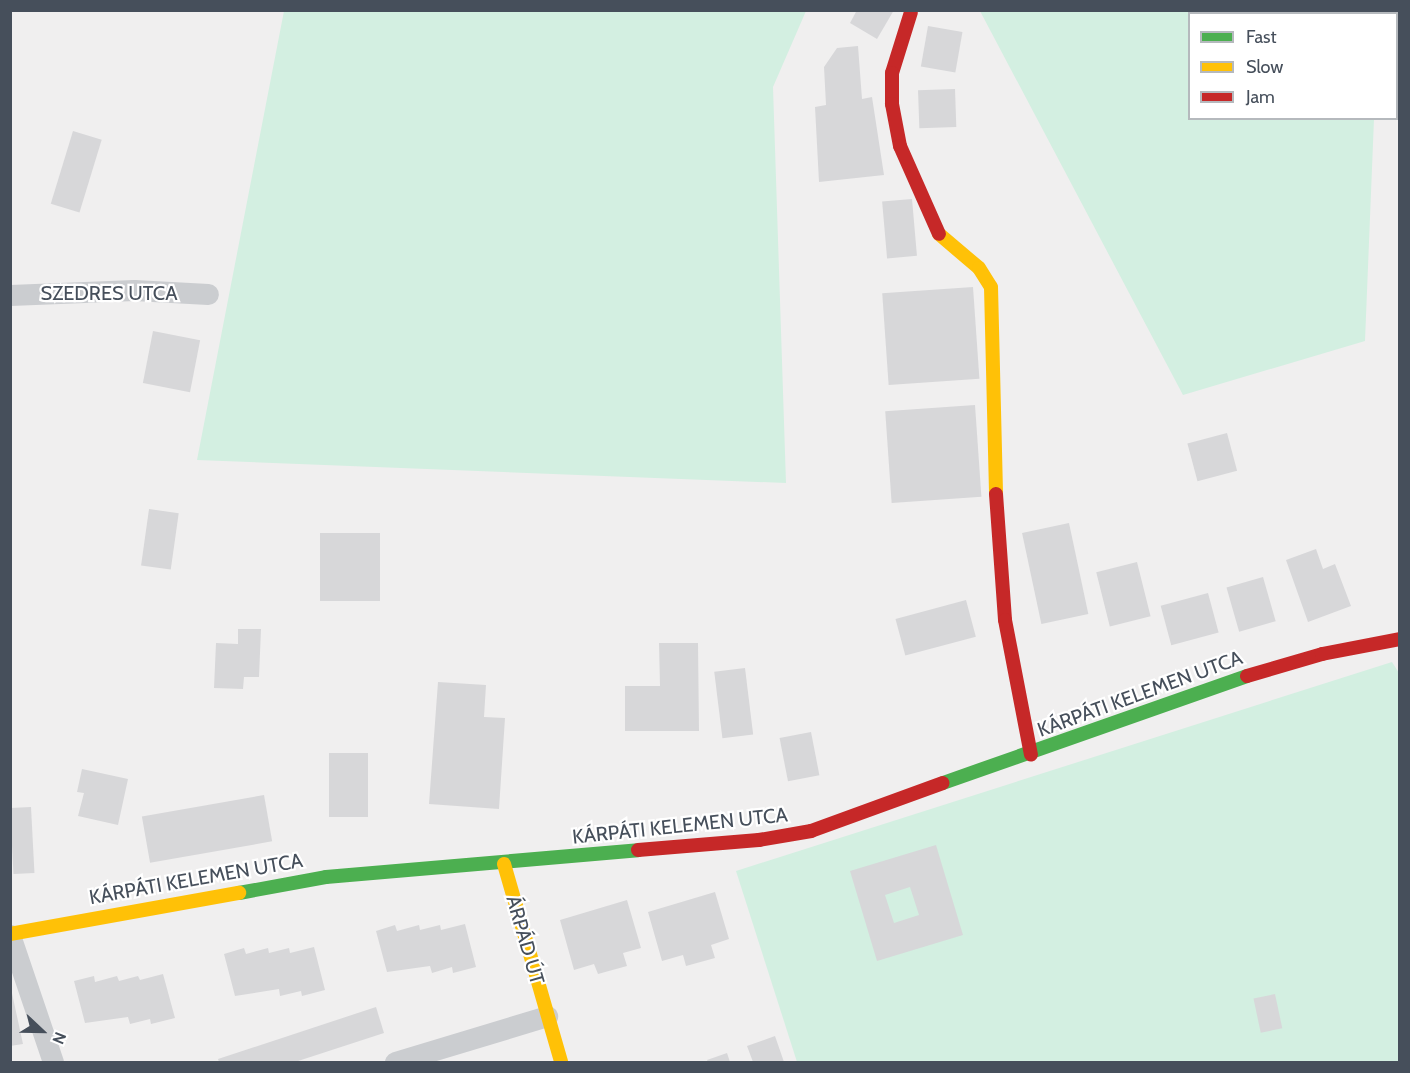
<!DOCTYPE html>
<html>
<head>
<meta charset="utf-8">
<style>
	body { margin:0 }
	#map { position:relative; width:1410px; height:1073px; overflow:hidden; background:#f0efef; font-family:Cabin,sans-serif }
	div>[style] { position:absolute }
	.green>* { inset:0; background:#d3efe1 }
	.building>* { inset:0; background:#d7d7d9; transform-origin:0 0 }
	.street>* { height:21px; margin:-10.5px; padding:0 10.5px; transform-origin:10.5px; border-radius:10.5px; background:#cbcdd0 }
	.fast>* { height:14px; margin:-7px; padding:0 7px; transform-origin:7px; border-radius:7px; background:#4caf50 }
	.slow>* { height:14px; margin:-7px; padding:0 7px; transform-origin:7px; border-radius:7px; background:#ffc107 }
	.jam>* { height:14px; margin:-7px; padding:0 7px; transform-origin:7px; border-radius:7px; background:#c62828 }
	span { translate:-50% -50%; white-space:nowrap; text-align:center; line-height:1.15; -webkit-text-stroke:4.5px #fff; paint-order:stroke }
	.street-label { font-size:20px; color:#464f5b }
	.frame { position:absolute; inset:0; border:12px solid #464f5b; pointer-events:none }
	.legend { position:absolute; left:1188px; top:12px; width:210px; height:108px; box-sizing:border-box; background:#fff; border:2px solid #b5b9bd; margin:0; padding:8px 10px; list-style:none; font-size:18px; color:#464f5b }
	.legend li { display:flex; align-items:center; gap:12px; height:30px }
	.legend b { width:30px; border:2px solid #b5b9bd }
	.north { position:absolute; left:12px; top:1001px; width:60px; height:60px; -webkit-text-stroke:4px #fff; paint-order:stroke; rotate:112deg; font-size:16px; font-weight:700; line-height:24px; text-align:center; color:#464f5b }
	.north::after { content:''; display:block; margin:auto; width:21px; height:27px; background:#464f5b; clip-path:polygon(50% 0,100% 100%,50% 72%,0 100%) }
</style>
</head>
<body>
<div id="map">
	<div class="green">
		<div style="clip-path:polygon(284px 11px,806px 11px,773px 87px,786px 483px,197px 460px)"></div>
		<div style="clip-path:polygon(980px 11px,1379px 11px,1190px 14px,1190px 118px,1374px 119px,1365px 341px,1183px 395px)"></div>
		<div style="clip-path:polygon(1392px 662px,1399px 673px,1399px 1062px,797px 1062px,736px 871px)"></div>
	</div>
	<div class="building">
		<div style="clip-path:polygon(857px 10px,894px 10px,877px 39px,850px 23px)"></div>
		<div style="left:928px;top:26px;width:35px;height:41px;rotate:10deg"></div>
		<div style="clip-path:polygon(858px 46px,862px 99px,872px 97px,884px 175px,819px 182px,815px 107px,826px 105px,824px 67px,837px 48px)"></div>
		<div style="left:955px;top:89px;width:38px;height:37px;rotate:88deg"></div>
		<div style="left:73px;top:131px;width:30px;height:76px;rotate:17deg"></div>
		<div style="left:912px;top:199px;width:57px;height:30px;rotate:85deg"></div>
		<div style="left:973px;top:287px;width:92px;height:91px;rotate:86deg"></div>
		<div style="left:153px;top:331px;width:48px;height:53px;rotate:11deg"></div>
		<div style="left:975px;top:405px;width:92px;height:90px;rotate:86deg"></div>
		<div style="left:1227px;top:433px;width:39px;height:41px;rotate:75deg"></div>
		<div style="left:149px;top:509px;width:30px;height:57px;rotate:8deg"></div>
		<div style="left:1069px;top:523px;width:93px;height:48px;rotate:78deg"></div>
		<div style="left:320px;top:533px;width:60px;height:68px"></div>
		<div style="clip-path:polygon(1316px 549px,1323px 569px,1335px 564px,1351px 606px,1308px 622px,1286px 560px)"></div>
		<div style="left:1137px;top:562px;width:56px;height:42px;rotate:76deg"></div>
		<div style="left:1263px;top:577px;width:46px;height:38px;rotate:74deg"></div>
		<div style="left:1208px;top:593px;width:41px;height:49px;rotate:75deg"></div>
		<div style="left:966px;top:600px;width:38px;height:73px;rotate:75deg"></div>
		<div style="clip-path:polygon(238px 629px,261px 629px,259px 677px,244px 677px,243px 689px,214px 688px,216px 643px,238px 644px)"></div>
		<div style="clip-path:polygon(659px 643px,698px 643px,699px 731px,625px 731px,625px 686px,660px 686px)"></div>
		<div style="left:745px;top:668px;width:67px;height:31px;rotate:83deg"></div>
		<div style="clip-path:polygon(438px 682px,486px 685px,484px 717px,505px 718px,499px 809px,429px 804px)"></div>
		<div style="left:811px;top:732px;width:44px;height:32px;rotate:79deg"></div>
		<div style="left:329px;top:753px;width:39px;height:64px"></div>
		<div style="clip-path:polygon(82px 769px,128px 779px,118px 825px,78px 816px,84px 793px,77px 792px)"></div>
		<div style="left:264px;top:795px;width:47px;height:124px;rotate:80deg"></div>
		<div style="left:31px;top:807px;width:66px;height:21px;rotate:87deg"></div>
		<div style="clip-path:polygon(evenodd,936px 845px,963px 935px,877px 961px,850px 871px,936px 845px,910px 887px,919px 915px,894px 923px,885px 895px,910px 887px)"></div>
		<div style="clip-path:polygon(715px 892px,729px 939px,711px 945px,715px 958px,686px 966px,683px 955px,662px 961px,648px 912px)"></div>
		<div style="clip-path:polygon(627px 900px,641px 948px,623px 953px,627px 966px,598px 974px,594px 964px,574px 970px,560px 920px)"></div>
		<div style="clip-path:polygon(465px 924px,476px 967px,453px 973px,452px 967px,432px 973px,430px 966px,387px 972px,376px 931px,395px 925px,397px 931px,419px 925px,420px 930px,440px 925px,441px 930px)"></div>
		<div style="clip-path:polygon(314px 947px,325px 990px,302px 996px,301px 991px,280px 996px,279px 989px,235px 996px,224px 954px,244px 948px,246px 954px,268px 948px,269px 953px,289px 948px,290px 953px)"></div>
		<div style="clip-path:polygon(163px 974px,175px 1018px,151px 1024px,150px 1019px,130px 1024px,128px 1017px,85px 1023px,74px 981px,94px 976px,95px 982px,117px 976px,119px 981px,138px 976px,140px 980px)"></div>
		<div style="clip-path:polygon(10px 984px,23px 1044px,10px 1046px)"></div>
		<div style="left:1275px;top:994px;width:35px;height:22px;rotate:78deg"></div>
		<div style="clip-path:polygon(376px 1007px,384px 1033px,295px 1062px,219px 1062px,218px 1059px)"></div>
		<div style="clip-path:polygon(775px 1036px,784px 1062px,753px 1062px,747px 1046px)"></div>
		<div style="clip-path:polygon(727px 1053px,730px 1062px,708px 1062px,707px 1060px)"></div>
	</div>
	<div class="street">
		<div style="left:10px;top:295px;width:124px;rotate:-2.3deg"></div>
		<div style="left:134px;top:290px;width:74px;rotate:3.1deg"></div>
		<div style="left:10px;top:935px;width:134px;rotate:71.3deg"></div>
		<div style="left:395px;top:1062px;width:159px;rotate:-16.8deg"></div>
	</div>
	<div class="fast">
		<div style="left:943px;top:783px;width:322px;rotate:-19.4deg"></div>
		<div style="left:239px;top:893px;width:88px;rotate:-10.4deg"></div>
		<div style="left:326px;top:877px;width:313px;rotate:-4.9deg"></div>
	</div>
	<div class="slow">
		<div style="left:939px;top:234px;width:52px;rotate:40.4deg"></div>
		<div style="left:979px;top:268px;width:22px;rotate:58deg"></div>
		<div style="left:991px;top:287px;width:207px;rotate:88.6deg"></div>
		<div style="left:504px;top:864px;width:206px;rotate:73.9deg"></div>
		<div style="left:10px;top:934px;width:233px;rotate:-10.2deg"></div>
	</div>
	<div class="jam">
		<div style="left:911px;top:12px;width:64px;rotate:107.3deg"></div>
		<div style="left:892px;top:73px;width:31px;rotate:90deg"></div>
		<div style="left:892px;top:104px;width:43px;rotate:79.2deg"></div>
		<div style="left:900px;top:146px;width:96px;rotate:66.1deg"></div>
		<div style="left:996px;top:494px;width:126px;rotate:85.9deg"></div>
		<div style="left:1005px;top:620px;width:137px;rotate:79.1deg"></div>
		<div style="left:1247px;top:676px;width:78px;rotate:-16.3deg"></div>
		<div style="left:1322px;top:654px;width:79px;rotate:-10.9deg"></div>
		<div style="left:638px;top:850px;width:121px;rotate:-4.7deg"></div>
		<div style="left:759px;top:840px;width:53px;rotate:-9.8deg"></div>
		<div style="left:811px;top:831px;width:140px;rotate:-20deg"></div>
	</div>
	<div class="street-label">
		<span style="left:109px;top:293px">SZEDRES UTCA</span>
		<span style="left:1140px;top:694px;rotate:-20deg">KÁRPÁTI KELEMEN UTCA</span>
		<span style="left:680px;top:826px;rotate:-6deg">KÁRPÁTI KELEMEN UTCA</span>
		<span style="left:196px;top:879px;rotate:-10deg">KÁRPÁTI KELEMEN UTCA</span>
		<span style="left:525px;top:940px;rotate:74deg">ÁRPÁD ÚT</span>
	</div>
	<div class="frame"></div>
	<ul class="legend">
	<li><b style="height:8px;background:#4caf50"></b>Fast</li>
	<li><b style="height:8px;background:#ffc107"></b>Slow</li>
	<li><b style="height:8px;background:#c62828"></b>Jam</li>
	</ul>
	<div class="north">N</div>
</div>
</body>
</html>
